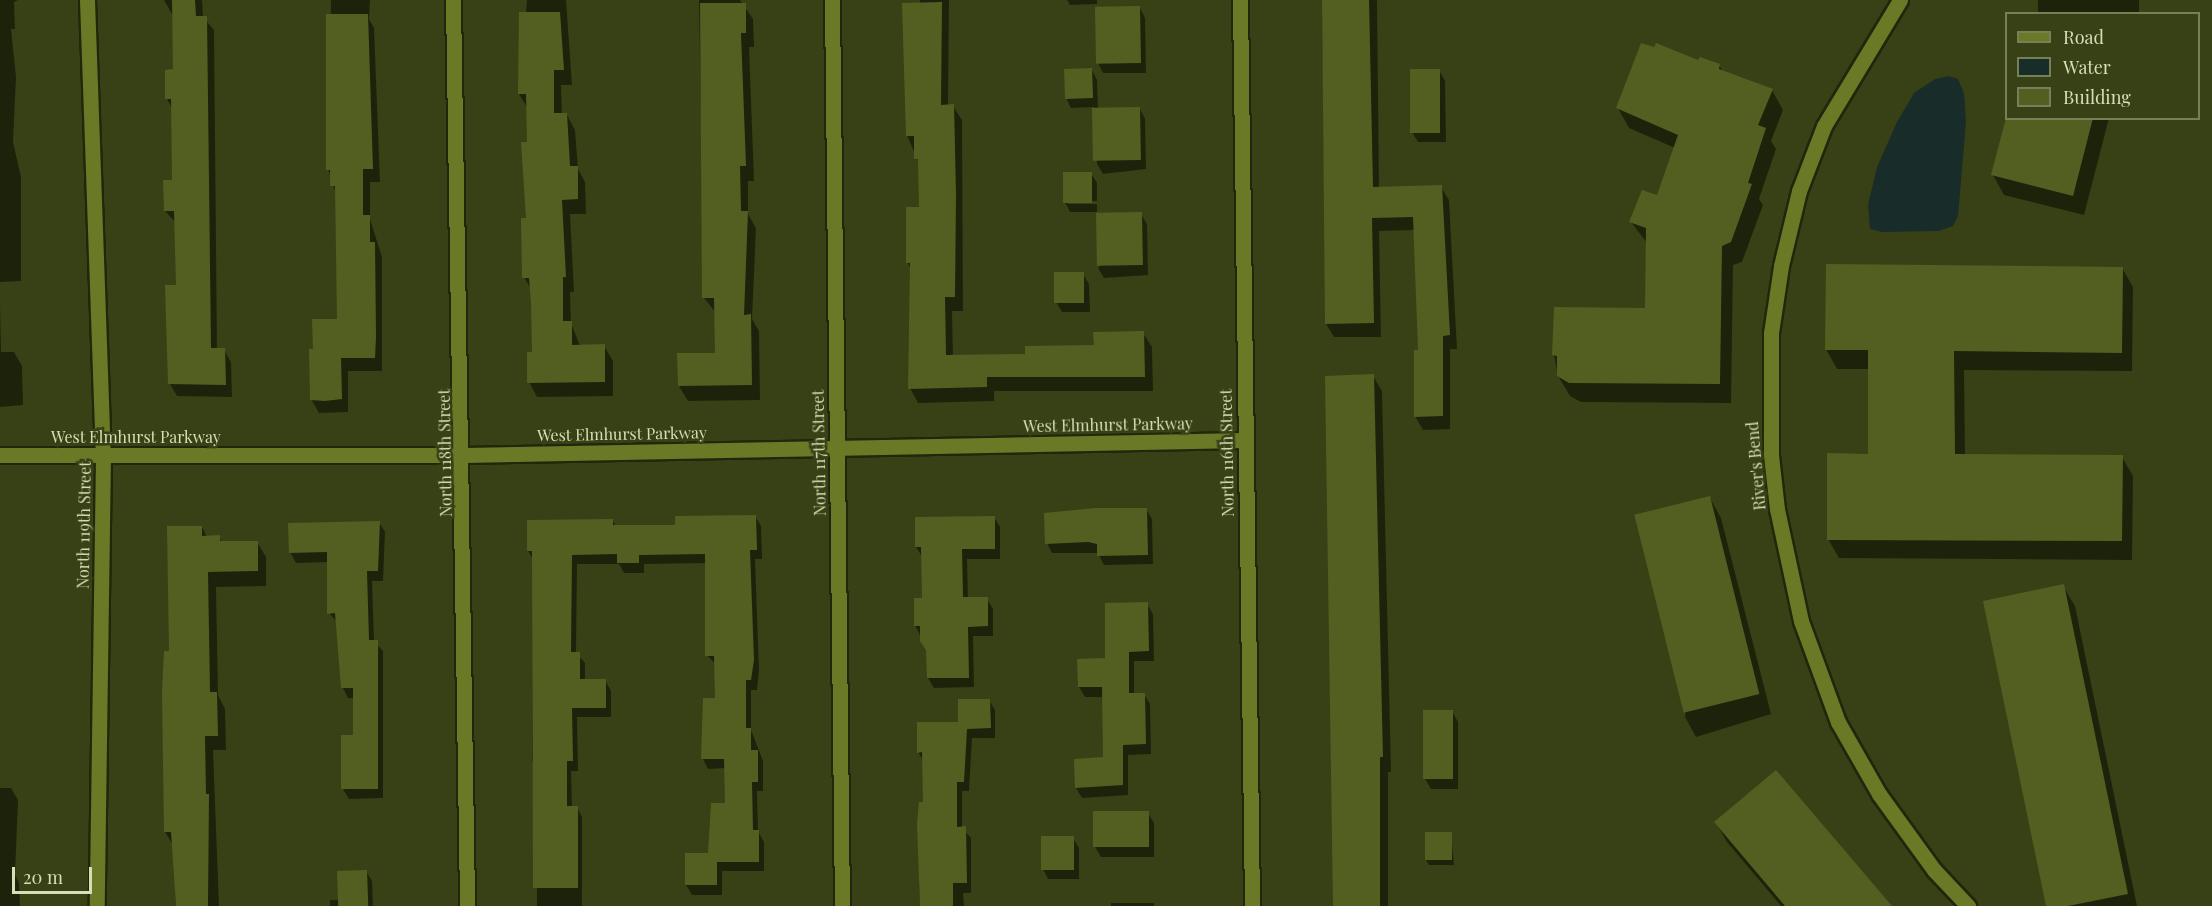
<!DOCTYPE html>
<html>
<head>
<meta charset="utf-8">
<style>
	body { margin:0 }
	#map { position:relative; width:2212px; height:906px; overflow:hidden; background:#384115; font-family:"Playfair Display",serif }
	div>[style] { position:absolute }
	.water>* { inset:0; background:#182d29 }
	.shadow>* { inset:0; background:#0007; transform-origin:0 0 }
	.building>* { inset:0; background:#535f21; transform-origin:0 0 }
	.roads { filter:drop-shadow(2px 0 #21260c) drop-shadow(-2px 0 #21260c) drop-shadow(0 2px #21260c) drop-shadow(0 -2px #21260c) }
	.street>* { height:15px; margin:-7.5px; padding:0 7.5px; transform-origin:7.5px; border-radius:7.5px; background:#697925 }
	span { translate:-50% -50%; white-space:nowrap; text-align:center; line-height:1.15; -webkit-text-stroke:5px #384115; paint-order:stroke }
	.street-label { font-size:16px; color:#d4dfb7 }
	.legend { position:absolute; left:2005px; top:12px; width:195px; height:108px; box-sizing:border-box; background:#384115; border:2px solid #768056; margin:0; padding:8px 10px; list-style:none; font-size:18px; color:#d4dfb7 }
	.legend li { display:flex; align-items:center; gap:12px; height:30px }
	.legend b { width:30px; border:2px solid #768056 }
	.scale { position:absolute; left:12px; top:867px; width:80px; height:27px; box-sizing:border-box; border:3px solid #d4dfb7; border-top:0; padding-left:8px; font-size:18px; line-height:21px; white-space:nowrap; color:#d4dfb7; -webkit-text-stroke:4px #384115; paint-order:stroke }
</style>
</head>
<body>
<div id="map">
	<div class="water">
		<div style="clip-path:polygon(1949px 76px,1958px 79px,1964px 93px,1966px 121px,1958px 216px,1953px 226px,1939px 231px,1882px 232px,1870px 229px,1868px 205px,1877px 167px,1897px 122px,1914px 93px,1935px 79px)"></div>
	</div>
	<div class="shadow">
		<div style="clip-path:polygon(0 0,18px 0,14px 2px,15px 29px,11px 29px,16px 77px,13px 142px,21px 177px,21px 281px,0 282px)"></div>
		<div style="clip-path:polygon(164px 0,202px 0,203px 17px,214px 30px,217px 350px,224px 350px,231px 362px,232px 397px,177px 396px,170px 384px,177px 286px,176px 223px,165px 211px,174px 181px,173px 110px,167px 99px,166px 71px,175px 71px,173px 16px)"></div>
		<div style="clip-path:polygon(331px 0,370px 0,369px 19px,374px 28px,380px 182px,370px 182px,370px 219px,382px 257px,382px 371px,348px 371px,348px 412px,319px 413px,311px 399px,338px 320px,336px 194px,328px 169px)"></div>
		<div style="clip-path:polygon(527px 0,566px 0,572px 85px,561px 85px,562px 115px,567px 115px,575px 130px,578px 169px,585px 182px,586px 214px,570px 214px,574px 292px,570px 292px,571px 323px,580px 346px,604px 346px,613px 361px,613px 396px,537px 397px,529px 382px,533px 354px,532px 291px,524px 277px,528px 219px,522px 143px,528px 143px,528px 109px,519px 94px)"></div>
		<div style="clip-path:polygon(699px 0,740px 0,753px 19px,754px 47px,749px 47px,754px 181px,748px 181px,748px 214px,756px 228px,752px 319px,759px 331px,760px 400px,688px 401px,679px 386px,717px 354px,716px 313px,704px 298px)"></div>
		<div style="clip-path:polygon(920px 0,949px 0,948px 106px,953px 106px,962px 120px,963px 311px,952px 311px,953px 357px,1027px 356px,1095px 346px,1143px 333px,1152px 347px,1153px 391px,994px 391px,994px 401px,918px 403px,910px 388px,911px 269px,907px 262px,920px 209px,920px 166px,907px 135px)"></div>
		<div style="clip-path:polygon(1067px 0,1097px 0,1097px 4px,1070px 5px)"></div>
		<div style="clip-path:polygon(1322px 0,1377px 0,1379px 189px,1441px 187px,1449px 200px,1457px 349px,1450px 349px,1450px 429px,1423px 430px,1415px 416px,1419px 352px,1415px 230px,1379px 231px,1381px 337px,1334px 337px,1326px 324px)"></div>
		<div style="left:2038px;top:0;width:101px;height:14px"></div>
		<div style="clip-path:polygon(1140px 8px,1145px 18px,1146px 73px,1103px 73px,1098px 63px)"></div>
		<div style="clip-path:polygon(1699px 62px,1719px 65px,1723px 72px,1772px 90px,1783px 110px,1771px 141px,1776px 149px,1759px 199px,1763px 205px,1742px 262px,1733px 265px,1731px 403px,1581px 402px,1570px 396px,1558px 376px,1554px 355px,1647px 310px,1647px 243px,1631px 222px,1657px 197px,1675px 148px,1629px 128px,1618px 108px)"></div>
		<div style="clip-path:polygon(1092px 70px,1097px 80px,1098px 110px,1140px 109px,1145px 119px,1146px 169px,1103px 174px,1097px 164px,1094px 107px,1071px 108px,1066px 98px)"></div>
		<div style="clip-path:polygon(1439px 70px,1445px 81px,1446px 142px,1418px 142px,1412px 132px)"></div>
		<div style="clip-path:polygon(2008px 118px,2109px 118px,2084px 215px,2004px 195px,1993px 175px)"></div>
		<div style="clip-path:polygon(1091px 173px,1097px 183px,1097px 201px,1068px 201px,1068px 204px,1097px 204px,1097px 212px,1070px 212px,1065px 202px)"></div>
		<div style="clip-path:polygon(1141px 214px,1147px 224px,1148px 275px,1104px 278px,1098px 268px)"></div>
		<div style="clip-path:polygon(2122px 268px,2133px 287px,2132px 371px,1964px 370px,1965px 456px,2122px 457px,2133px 476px,2132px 560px,1839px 558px,1828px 539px,1870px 455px,1870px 369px,1837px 369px,1826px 349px)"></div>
		<div style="clip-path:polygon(1083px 274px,1089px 284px,1090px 312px,1062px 312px,1056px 302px)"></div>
		<div style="clip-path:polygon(0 302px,1px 352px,14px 352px,22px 366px,23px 405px,0 407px)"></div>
		<div style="clip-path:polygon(1373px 376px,1382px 391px,1391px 772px,1388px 772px,1388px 906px,1334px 906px)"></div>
		<div style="clip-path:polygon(1710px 498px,1721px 518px,1771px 714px,1696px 737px,1685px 717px)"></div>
		<div style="clip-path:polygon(1146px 509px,1152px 519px,1153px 564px,1104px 565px,1098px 553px,1052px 553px,1047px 543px)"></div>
		<div style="clip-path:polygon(755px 516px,761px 526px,762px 559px,755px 559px,759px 671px,757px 690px,751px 690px,751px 730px,763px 761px,763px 791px,757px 791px,758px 831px,764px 842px,764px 871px,722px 871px,722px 895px,692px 895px,686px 885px,710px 855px,726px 805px,726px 768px,708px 769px,703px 759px,716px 700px,716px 665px,707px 655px,707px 563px,644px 564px,644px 573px,624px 573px,619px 564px,577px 564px,576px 653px,585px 663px,585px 680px,605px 680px,611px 691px,611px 717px,577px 717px,578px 771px,571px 771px,572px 807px,577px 807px,582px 817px,582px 906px,537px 906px,536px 768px,532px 761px,533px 559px,528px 551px,612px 520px,616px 526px,676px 526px)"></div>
		<div style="clip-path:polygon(994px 517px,1000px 527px,1000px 559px,967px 559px,968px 599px,987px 599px,993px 609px,993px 636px,973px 636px,974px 687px,934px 688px,928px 678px,928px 652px,915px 625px,924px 599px,923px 558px,916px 547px)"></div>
		<div style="clip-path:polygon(379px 522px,385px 532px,383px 581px,372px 581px,374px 641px,383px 651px,383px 798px,349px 799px,343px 789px,355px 736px,355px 698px,348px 698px,343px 688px,338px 623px,329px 613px,329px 562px,296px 563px,290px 552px)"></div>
		<div style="clip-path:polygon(202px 527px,207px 537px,219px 537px,222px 542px,257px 542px,266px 557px,266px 586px,216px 587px,218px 695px,225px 709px,226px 750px,213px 750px,219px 906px,176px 906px,173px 845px,165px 832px,170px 652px)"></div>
		<div style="clip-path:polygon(2063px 586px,2075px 606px,2137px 906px,2047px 906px)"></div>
		<div style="clip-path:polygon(1147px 604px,1153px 614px,1154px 661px,1134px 661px,1134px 694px,1144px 694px,1150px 704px,1151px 754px,1128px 755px,1128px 795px,1082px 798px,1076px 788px,1104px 759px,1104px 697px,1085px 697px,1079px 687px,1107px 660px)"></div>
		<div style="clip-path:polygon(989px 700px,995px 710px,995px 738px,972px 738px,969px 791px,962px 791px,962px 828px,971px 838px,971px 893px,963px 893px,964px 906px,920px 906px,918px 824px,924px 804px,924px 762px,918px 752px)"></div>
		<div style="clip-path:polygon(1452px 711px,1458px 722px,1458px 789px,1431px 789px,1425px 779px)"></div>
		<div style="clip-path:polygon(0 788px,11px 788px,18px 800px,15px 875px,19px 883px,20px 906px,0 906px)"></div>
		<div style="clip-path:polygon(1148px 813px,1154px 823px,1154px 857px,1101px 857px,1095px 847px)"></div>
		<div style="clip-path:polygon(1716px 823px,1890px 906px,1781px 906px,1727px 842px)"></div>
		<div style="clip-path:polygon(1451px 834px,1454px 865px,1429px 865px,1426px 860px)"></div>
		<div style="clip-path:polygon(1073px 838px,1079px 848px,1079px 879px,1048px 879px,1043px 869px)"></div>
		<div style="clip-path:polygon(366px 871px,372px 881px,373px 906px,330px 906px,330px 900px,339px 900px)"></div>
		<div style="left:1111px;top:903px;width:43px;height:3px"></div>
	</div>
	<div class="building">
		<div style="clip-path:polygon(172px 0,195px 0,196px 16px,207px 16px,211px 348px,225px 348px,226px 385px,168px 384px,165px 285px,176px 285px,174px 211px,164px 211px,163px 180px,172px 180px,171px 99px,165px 99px,165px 70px,173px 69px)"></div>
		<div style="clip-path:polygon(1322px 0,1369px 0,1373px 187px,1442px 185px,1450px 335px,1443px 336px,1443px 416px,1414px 417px,1414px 350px,1418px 350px,1413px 217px,1372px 218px,1374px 323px,1325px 324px)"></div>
		<div style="clip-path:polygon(942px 2px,941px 105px,954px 104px,956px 195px,955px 297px,945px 297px,946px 355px,1025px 354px,1025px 346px,1094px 345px,1093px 332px,1144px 331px,1145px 377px,987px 377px,987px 387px,908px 389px,910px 263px,906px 263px,906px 207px,919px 207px,918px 159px,914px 159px,914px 136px,906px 136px,902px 3px)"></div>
		<div style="clip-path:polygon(700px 3px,746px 3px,746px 33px,741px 33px,746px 166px,740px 166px,741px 211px,748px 211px,744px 315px,751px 314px,752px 385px,678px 386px,677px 353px,715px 353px,714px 298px,702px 298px)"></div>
		<div style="left:1140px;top:6px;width:57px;height:45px;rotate:89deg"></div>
		<div style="clip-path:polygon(519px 12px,560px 12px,564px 70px,554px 70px,554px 113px,567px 113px,570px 166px,578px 166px,578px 199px,562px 200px,566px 277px,563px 277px,563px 321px,572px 321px,572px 345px,605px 344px,605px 382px,527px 383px,527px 352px,532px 352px,531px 303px,529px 278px,522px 278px,521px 218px,526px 218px,521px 142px,527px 142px,526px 94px,518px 94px)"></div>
		<div style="clip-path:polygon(326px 14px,368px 14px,373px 169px,363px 169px,363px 215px,370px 215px,370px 242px,375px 242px,376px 337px,375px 358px,341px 358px,342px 399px,325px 401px,310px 400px,309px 349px,313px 349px,312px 319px,337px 319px,335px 186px,330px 186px,330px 170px,326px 170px)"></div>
		<div style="clip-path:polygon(1641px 43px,1654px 47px,1656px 43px,1698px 60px,1700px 57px,1720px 64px,1719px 69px,1773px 89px,1758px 125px,1766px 128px,1748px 183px,1752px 184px,1731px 242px,1722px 246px,1720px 384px,1569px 383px,1557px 376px,1557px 356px,1552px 355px,1554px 307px,1645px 308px,1646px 228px,1629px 222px,1642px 190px,1657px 195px,1678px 135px,1616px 108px)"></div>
		<div style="left:1092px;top:68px;width:30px;height:28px;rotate:88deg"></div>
		<div style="left:1410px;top:69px;width:30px;height:64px"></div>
		<div style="left:1140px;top:107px;width:53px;height:48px;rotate:89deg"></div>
		<div style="clip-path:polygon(2006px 118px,2093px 118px,2073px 196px,1991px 175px)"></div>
		<div style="left:1063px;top:172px;width:29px;height:31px"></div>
		<div style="left:1142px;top:212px;width:53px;height:46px;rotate:89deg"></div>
		<div style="clip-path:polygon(1826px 264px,2123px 267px,2122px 353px,1954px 351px,1955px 454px,2123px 455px,2122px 541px,1827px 540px,1827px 453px,1868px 454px,1868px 350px,1825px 350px)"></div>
		<div style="left:1054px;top:272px;width:30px;height:31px"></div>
		<div style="clip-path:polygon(1374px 374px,1383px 757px,1380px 757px,1380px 906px,1333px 906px,1325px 376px)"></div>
		<div style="left:1710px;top:496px;width:204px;height:78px;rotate:76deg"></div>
		<div style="clip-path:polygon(1096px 508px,1147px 508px,1148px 555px,1097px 556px,1097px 544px,1088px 542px,1045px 544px,1044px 513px)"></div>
		<div style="clip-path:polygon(756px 515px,757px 550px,750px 550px,754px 660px,751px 680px,746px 680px,746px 728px,751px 728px,751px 750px,758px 750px,758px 782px,752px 782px,753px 830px,759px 830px,759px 862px,717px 862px,717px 885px,685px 885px,685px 853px,708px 853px,711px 803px,725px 803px,724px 759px,701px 759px,703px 698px,715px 698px,714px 656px,705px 656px,705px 554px,639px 555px,639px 563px,617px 563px,617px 554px,572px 555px,571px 652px,580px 652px,580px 679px,606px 679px,606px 708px,572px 708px,573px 761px,567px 761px,567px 806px,578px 806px,578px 888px,533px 888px,532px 551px,527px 551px,527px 520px,613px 519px,613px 525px,675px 525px,675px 516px)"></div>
		<div style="clip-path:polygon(995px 516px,995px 549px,962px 549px,963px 597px,988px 597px,988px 626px,968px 627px,969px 678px,927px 678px,926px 650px,920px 641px,920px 626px,914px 626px,914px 598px,922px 598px,921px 547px,915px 547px,915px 517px)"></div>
		<div style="clip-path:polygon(380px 521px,378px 571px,367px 571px,369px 640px,378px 640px,378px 789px,341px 789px,341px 735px,353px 735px,353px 688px,341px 688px,335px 613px,327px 614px,327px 552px,289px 553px,288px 523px)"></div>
		<div style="clip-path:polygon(167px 526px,202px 526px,202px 536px,220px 535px,220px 541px,258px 541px,258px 571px,208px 572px,210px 692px,217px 692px,218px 736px,205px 736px,206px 794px,209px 794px,208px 906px,176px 906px,171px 832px,164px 832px,162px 693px,164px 651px,169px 651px)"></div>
		<div style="clip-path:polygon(2064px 584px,2128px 894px,2068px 906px,2046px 906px,1983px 601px)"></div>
		<div style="clip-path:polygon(1148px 602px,1149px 651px,1129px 652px,1129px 693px,1145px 693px,1146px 744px,1123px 745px,1123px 785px,1075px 788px,1074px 759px,1103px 757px,1102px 687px,1078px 687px,1077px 659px,1105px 658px,1105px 603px)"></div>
		<div style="clip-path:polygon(958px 699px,990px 699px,991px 728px,967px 729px,964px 782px,957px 782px,957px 827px,966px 826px,967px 883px,953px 883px,953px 906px,920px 906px,917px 824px,919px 802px,923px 802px,922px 752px,917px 753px,917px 722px,958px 722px)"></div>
		<div style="left:1423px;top:710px;width:30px;height:69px"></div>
		<div style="clip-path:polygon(1776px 770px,1892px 906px,1785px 906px,1714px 822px)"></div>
		<div style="left:1093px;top:811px;width:56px;height:36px"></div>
		<div style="left:1425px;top:832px;width:27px;height:28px"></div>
		<div style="left:1041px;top:836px;width:33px;height:34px"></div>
		<div style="left:367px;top:870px;width:36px;height:30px;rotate:88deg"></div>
	</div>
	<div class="roads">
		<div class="street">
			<div style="left:87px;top:0;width:455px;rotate:88deg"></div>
			<div style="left:103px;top:455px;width:451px;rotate:90.8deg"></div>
			<div style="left:453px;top:0;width:906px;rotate:89.11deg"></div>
			<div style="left:832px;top:0;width:906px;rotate:89.37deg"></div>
			<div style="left:1240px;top:0;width:906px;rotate:89.24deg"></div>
			<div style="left:1900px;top:0;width:147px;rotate:121.1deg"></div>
			<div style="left:1824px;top:126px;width:70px;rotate:111deg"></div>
			<div style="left:1799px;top:191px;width:77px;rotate:103.5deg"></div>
			<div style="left:1781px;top:266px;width:68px;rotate:98.5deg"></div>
			<div style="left:1771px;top:333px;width:122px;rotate:90deg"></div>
			<div style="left:1771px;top:455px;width:54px;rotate:83.7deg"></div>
			<div style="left:1777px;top:509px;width:115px;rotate:77.9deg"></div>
			<div style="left:1801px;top:621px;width:108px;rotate:69.9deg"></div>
			<div style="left:1838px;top:722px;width:83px;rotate:60.3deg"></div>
			<div style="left:1879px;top:794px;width:94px;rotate:54.1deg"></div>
			<div style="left:1934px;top:870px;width:50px;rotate:46.6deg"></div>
			<div style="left:0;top:455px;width:463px"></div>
			<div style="left:463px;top:455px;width:781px;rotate:-1.1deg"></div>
		</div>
	</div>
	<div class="street-label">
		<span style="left:1108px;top:425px;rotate:-1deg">West Elmhurst Parkway</span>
		<span style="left:622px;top:434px;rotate:-1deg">West Elmhurst Parkway</span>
		<span style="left:136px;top:437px">West Elmhurst Parkway</span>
		<span style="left:445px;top:453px;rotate:-91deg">North 118th Street</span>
		<span style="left:819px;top:453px;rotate:-91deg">North 117th Street</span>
		<span style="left:1227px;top:453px;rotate:-91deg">North 116th Street</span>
		<span style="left:1756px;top:466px;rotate:-95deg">River's Bend</span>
		<span style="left:84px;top:525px;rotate:-89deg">North 119th Street</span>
	</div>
	<ul class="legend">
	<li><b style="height:8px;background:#697925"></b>Road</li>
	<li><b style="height:16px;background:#182d29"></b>Water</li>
	<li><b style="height:16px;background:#535f21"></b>Building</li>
	</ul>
	<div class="scale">20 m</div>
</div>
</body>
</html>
